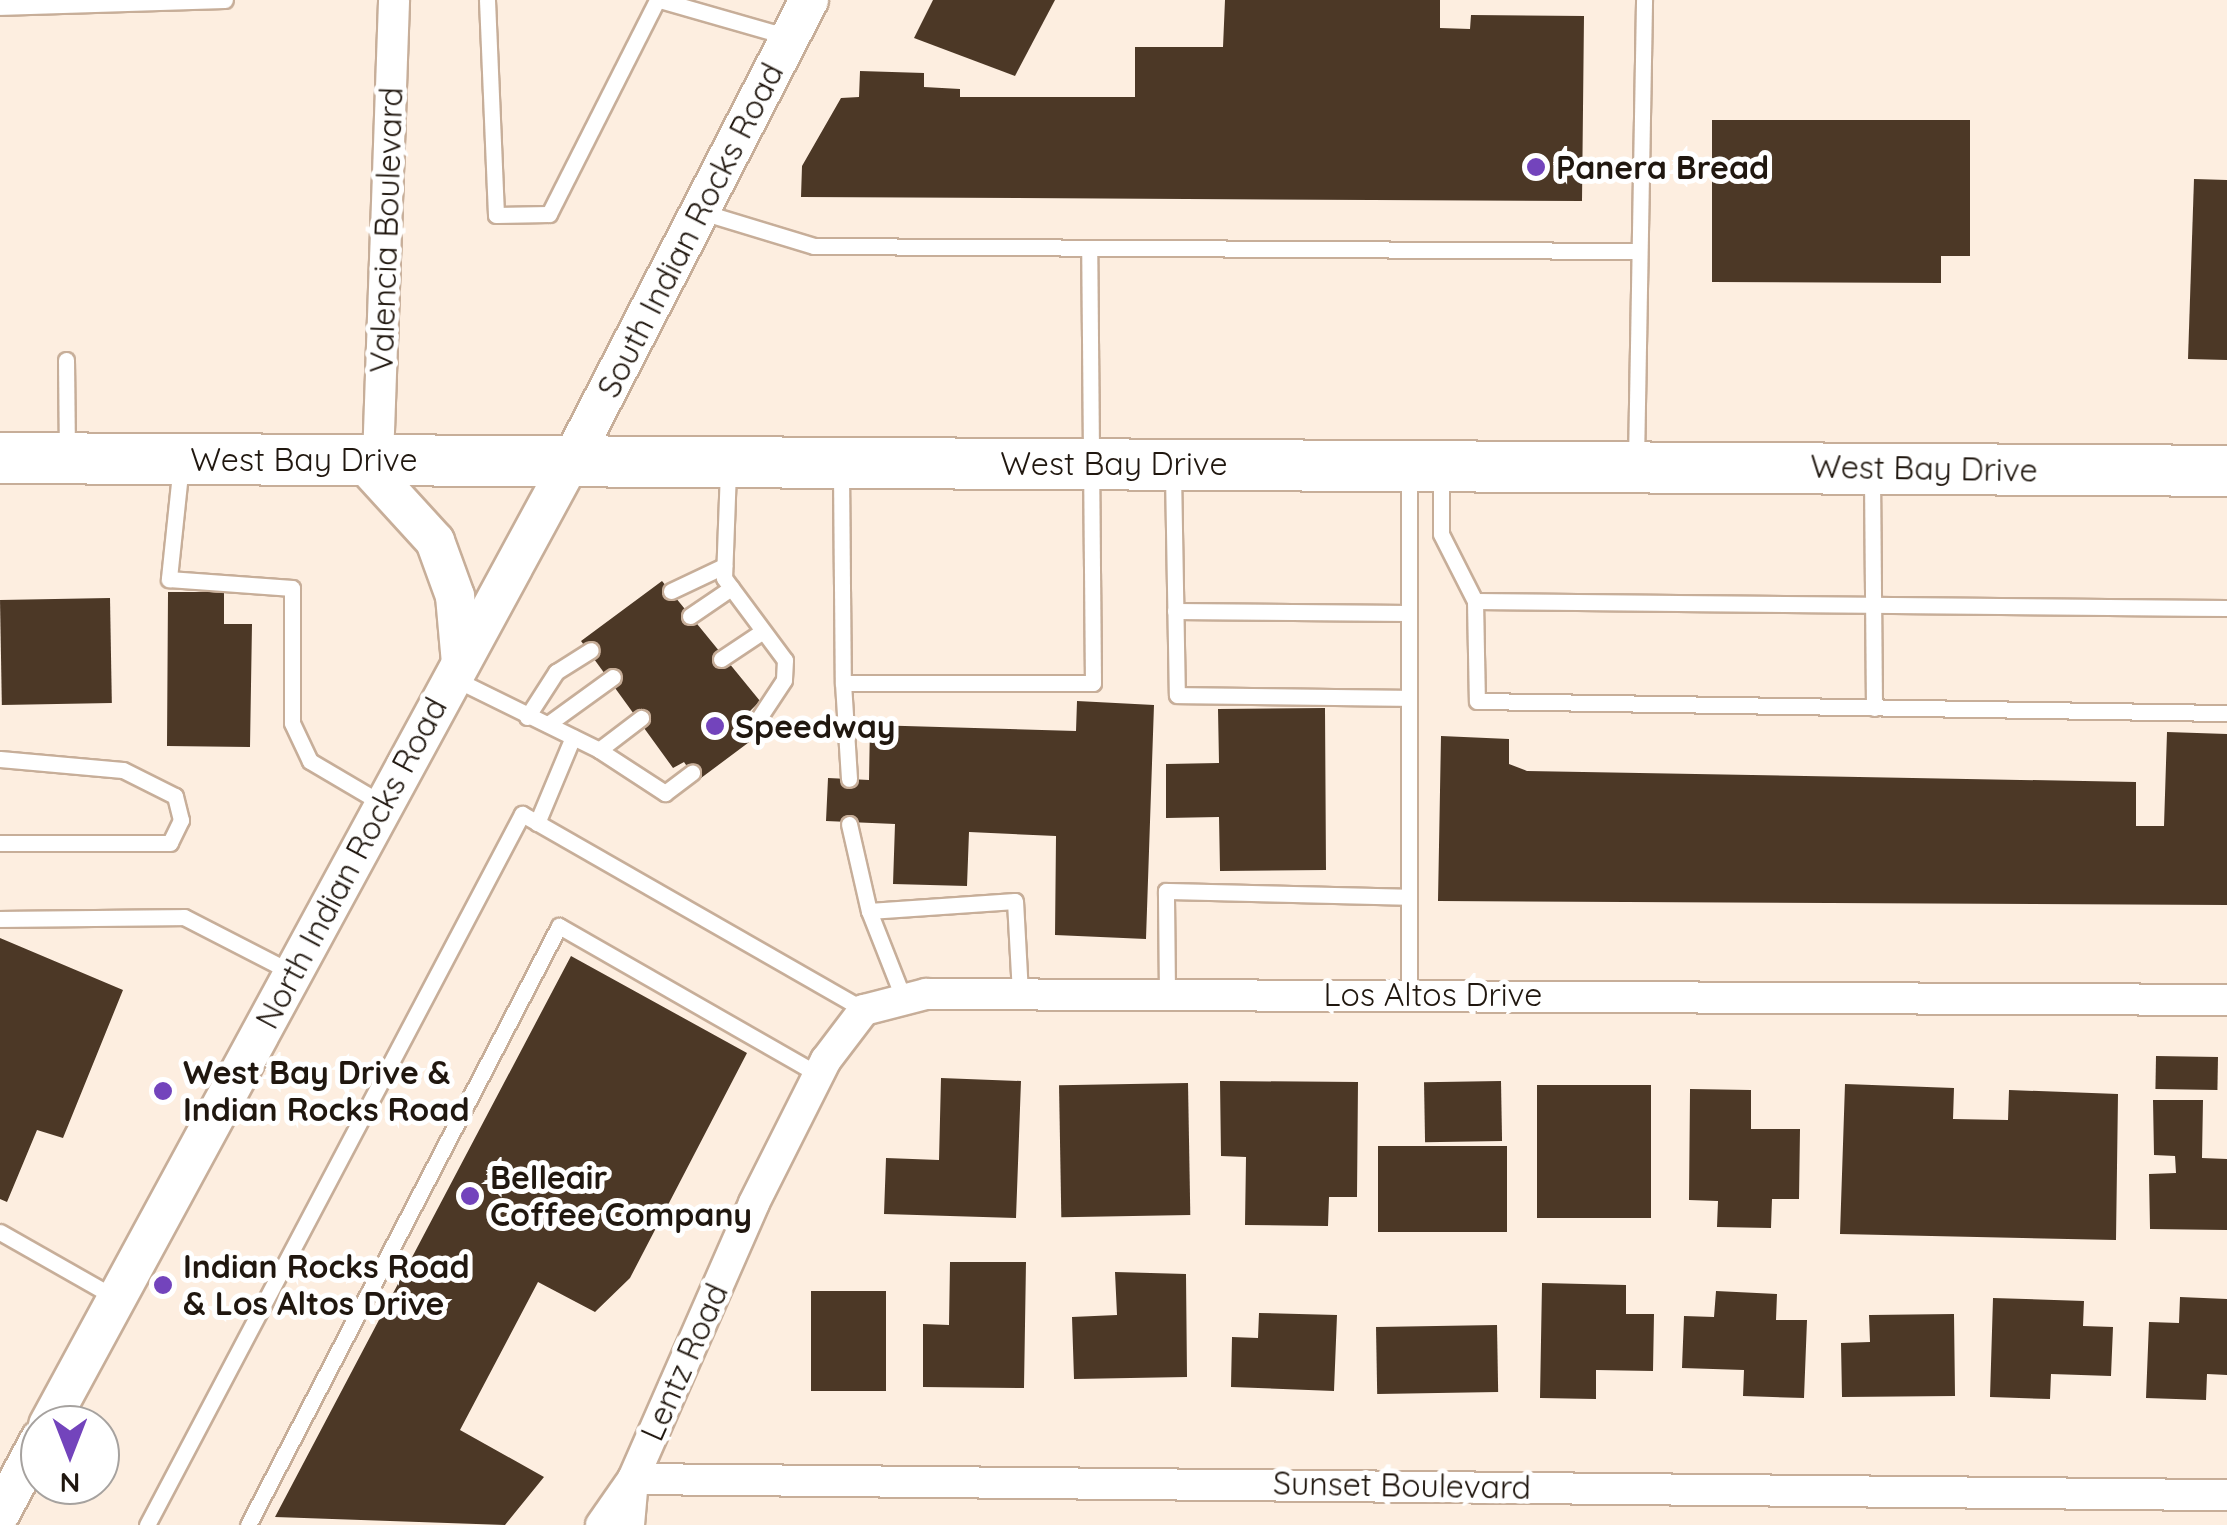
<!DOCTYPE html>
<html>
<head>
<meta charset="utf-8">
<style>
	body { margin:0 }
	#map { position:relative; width:2227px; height:1525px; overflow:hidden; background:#fdeee0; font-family:Quicksand,sans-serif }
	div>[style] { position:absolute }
	.building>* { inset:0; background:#4c3826; transform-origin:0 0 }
	.roads { filter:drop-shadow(2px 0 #c7ae99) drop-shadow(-2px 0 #c7ae99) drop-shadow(0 2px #c7ae99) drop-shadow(0 -2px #c7ae99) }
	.service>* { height:15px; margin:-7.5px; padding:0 7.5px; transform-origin:7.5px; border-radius:7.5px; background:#fff }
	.minor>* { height:30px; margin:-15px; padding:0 15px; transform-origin:15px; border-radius:15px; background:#fff }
	.tertiary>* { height:38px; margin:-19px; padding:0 19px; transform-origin:19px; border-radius:19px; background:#fff }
	.primary>* { height:50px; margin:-25px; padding:0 25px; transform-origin:25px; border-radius:25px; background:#fff }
	.dots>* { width:28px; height:28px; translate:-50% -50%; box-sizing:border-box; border:5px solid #fff; border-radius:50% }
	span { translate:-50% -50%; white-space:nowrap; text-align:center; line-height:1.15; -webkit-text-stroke:10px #fff; paint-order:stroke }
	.poi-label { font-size:32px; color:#20170f; font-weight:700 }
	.left { translate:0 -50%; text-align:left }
	.street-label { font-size:32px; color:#20170f }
	.north { position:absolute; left:20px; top:1405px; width:100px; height:100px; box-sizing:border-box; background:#fff; border:2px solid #a6a29f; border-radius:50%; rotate:180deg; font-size:28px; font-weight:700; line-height:40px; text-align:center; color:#20170f }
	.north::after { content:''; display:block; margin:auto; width:35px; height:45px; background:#7344bc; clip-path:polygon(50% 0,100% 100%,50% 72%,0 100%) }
</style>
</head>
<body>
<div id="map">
	<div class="building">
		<div style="clip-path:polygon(933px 0,1055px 0,1015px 76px,914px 38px)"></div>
		<div style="clip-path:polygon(1225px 0,1440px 0,1440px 28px,1470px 29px,1471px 15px,1584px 16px,1582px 201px,801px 197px,802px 166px,841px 98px,859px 97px,860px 71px,924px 73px,924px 87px,960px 89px,960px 97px,1135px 97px,1135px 47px,1223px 47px)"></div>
		<div style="clip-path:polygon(1712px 120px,1970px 120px,1970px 256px,1941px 256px,1941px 283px,1712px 282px)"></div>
		<div style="clip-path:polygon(2194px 179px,2227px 180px,2227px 360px,2188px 359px)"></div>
		<div style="clip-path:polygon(662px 581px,760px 701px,750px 711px,764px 731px,697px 781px,684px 762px,673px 768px,581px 641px)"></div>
		<div style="clip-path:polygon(168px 592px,224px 592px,224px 624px,252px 624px,250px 747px,167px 746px)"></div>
		<div style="left:110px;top:598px;width:105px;height:110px;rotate:89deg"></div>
		<div style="clip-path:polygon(1077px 701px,1154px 705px,1146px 939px,1055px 935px,1056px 836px,969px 832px,967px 886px,893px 884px,895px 824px,826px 821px,828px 778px,869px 780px,870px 725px,1076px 731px)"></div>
		<div style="clip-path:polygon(1325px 708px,1326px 870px,1220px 871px,1219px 817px,1166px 818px,1166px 764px,1219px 763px,1218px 709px)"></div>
		<div style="clip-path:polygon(2167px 732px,2227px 734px,2227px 905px,1438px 901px,1441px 736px,1509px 739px,1509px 764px,1527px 771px,2136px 782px,2136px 826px,2164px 826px)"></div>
		<div style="clip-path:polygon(0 938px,123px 990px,63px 1138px,37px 1130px,7px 1202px,0 1199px)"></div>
		<div style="clip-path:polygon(571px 956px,747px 1053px,630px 1278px,595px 1312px,538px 1282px,460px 1430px,544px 1477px,505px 1525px,275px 1517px)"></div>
		<div style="left:2156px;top:1056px;width:62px;height:33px;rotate:1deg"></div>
		<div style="clip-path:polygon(941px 1078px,1021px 1081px,1016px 1218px,884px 1214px,886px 1158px,939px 1160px)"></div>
		<div style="clip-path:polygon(1220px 1081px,1358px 1082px,1357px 1197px,1329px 1197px,1328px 1226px,1245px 1225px,1246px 1157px,1221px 1156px)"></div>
		<div style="left:1501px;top:1081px;width:60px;height:77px;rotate:89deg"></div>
		<div style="left:1188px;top:1083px;width:132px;height:129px;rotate:89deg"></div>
		<div style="clip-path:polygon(1845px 1084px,1954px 1088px,1953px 1119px,2008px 1120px,2009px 1090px,2118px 1094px,2116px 1240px,1840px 1234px)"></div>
		<div style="left:1651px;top:1085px;width:133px;height:114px;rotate:90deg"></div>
		<div style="clip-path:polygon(1690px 1089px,1751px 1090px,1751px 1129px,1800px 1129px,1799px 1199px,1772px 1199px,1771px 1228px,1717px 1227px,1718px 1201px,1689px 1200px)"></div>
		<div style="clip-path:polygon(2153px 1100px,2203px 1100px,2202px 1158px,2227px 1159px,2227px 1230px,2150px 1229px,2149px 1174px,2176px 1173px,2175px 1156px,2154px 1155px)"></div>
		<div style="left:1378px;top:1146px;width:129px;height:86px"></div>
		<div style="clip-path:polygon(950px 1262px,1026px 1262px,1024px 1388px,923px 1387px,923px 1324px,949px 1325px)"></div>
		<div style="clip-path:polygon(1115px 1272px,1186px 1274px,1187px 1377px,1074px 1379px,1072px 1317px,1117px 1315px)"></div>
		<div style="clip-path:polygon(1542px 1283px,1626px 1285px,1626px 1314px,1654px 1314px,1653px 1371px,1596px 1370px,1596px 1399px,1540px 1398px)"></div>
		<div style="left:811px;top:1291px;width:75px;height:100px"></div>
		<div style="clip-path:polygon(1716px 1291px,1777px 1294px,1776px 1320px,1807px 1320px,1804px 1398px,1743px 1396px,1744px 1370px,1682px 1368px,1684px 1316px,1714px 1317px)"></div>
		<div style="clip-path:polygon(2180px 1297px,2227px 1299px,2227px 1375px,2207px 1374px,2206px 1400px,2146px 1398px,2149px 1322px,2179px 1323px)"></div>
		<div style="clip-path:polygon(1993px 1298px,2084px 1301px,2083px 1326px,2113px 1327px,2111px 1376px,2051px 1374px,2050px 1399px,1990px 1397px)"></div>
		<div style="clip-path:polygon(1259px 1313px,1337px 1315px,1334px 1391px,1231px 1387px,1232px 1337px,1258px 1338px)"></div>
		<div style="clip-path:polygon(1954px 1314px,1955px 1396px,1842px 1397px,1841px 1343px,1870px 1342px,1869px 1315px)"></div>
		<div style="left:1497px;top:1325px;width:67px;height:121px;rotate:89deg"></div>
	</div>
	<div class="roads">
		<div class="service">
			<div style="left:487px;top:0;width:215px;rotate:87.6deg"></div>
			<div style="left:496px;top:215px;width:53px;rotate:-1.1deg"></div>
			<div style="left:549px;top:214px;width:240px;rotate:-63.2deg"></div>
			<div style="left:660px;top:0;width:134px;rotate:16deg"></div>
			<div style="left:0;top:7px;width:225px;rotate:-1.8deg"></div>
			<div style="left:702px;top:212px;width:117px;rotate:16.9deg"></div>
			<div style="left:814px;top:246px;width:824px;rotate:0.35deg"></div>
			<div style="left:66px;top:360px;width:91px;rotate:89.4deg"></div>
			<div style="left:1636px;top:461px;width:461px;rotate:-89deg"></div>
			<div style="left:181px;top:464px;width:116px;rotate:96deg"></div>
			<div style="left:169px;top:579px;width:123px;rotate:4.2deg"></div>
			<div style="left:292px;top:588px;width:135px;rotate:90deg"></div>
			<div style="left:292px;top:723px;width:42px;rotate:64.7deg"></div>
			<div style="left:310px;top:761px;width:85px;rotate:30.5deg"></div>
			<div style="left:728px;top:470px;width:108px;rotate:92.1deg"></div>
			<div style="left:724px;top:578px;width:102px;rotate:53.4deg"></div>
			<div style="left:785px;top:660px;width:20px;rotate:93deg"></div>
			<div style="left:784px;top:680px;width:49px;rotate:123.4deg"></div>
			<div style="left:841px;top:472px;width:211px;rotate:89.5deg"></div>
			<div style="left:843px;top:683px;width:250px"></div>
			<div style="left:1093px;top:683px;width:435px;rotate:-90.5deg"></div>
			<div style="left:1173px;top:473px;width:222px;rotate:89deg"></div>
			<div style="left:1177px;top:695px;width:232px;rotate:0.7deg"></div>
			<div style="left:1441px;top:473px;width:61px;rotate:90deg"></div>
			<div style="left:1441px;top:534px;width:75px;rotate:63.1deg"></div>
			<div style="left:1409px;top:474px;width:520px;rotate:90deg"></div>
			<div style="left:1872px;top:477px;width:231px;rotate:89.5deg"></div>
			<div style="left:671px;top:591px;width:59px;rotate:-25.3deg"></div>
			<div style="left:2227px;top:608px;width:752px;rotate:-179.47deg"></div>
			<div style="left:1475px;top:601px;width:100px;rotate:88.9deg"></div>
			<div style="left:1477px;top:701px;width:750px;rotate:0.92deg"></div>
			<div style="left:1175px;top:611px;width:234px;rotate:0.5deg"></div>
			<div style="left:690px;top:616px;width:50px;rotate:-34.3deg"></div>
			<div style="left:721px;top:659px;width:50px;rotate:-33.7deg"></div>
			<div style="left:455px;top:679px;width:161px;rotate:26.2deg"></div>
			<div style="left:599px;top:750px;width:79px;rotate:33.1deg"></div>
			<div style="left:665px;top:793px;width:34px;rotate:-37deg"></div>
			<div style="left:843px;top:683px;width:96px;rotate:86.4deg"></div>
			<div style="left:527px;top:717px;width:54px;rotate:-57.2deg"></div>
			<div style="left:556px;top:672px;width:41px;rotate:-32.2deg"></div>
			<div style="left:548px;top:724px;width:80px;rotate:-35.9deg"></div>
			<div style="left:599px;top:750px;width:53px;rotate:-37.3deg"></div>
			<div style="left:0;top:759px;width:123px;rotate:5.1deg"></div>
			<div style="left:123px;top:770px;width:58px;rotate:26.6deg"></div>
			<div style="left:175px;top:796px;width:25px;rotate:76deg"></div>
			<div style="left:181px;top:820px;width:25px;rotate:116deg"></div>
			<div style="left:170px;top:843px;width:170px;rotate:180deg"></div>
			<div style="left:537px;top:823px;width:93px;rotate:-67.3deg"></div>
			<div style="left:849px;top:824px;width:89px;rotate:77.1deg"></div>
			<div style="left:869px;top:911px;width:96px;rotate:68.5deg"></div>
			<div style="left:869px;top:911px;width:146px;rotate:-3.9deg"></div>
			<div style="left:1015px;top:901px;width:93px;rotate:86.9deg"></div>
			<div style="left:0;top:919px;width:184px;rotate:-0.6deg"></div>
			<div style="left:184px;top:917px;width:123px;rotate:27.2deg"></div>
			<div style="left:1167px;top:993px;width:102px;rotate:-90.6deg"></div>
			<div style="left:1166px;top:891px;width:243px;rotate:1.4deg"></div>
			<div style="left:0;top:1232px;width:133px;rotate:29.6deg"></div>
			<div style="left:147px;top:1525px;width:804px;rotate:-62.19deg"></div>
			<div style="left:522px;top:814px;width:394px;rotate:29.8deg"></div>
			<div style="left:248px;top:1525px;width:675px;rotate:-62.56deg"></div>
			<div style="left:559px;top:926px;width:300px;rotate:29.8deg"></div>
		</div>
		<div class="minor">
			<div style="left:378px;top:460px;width:460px;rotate:-88deg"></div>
			<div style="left:601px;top:1525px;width:56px;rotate:-55.2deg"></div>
			<div style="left:633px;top:1479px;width:1594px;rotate:0.58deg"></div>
			<div style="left:629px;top:1525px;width:46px;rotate:-85deg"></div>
			<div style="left:633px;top:1479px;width:301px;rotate:-66.3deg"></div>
			<div style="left:754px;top:1203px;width:160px;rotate:-63.3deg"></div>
			<div style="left:826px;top:1060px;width:63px;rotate:-52.8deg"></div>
			<div style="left:864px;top:1010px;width:64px;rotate:-14.5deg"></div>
			<div style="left:926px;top:994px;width:1301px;rotate:0.26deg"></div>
		</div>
		<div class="tertiary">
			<div style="left:361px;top:460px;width:110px;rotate:47.6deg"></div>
			<div style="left:435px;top:541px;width:59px;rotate:70deg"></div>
			<div style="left:455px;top:596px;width:67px;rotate:84.9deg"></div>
			<div style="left:48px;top:1425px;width:1097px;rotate:-61.52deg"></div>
			<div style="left:571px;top:461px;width:519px;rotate:-62.69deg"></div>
			<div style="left:0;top:1514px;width:85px;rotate:-61.9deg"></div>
		</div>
		<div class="primary">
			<div style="left:0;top:458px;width:2227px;rotate:0.33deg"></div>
		</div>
	</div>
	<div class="dots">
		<div style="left:1536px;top:167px;background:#7344bc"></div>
		<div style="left:715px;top:726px;background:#7344bc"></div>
		<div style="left:163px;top:1091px;background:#7344bc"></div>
		<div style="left:470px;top:1196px;background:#7344bc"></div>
		<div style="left:163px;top:1285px;background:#7344bc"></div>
	</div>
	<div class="poi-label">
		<span class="left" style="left:1556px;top:167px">Panera Bread</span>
		<span class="left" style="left:735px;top:726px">Speedway</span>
		<span class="left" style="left:183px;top:1091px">West Bay Drive &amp;<br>Indian Rocks Road</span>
		<span class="left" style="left:490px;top:1196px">Belleair<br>Coffee Company</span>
		<span class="left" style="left:183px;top:1285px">Indian Rocks Road<br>&amp; Los Altos Drive</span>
	</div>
	<div class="street-label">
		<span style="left:386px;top:230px;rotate:-88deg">Valencia Boulevard</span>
		<span style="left:690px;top:230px;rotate:-63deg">South Indian Rocks Road</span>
		<span style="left:304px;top:459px">West Bay Drive</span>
		<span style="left:1114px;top:463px">West Bay Drive</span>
		<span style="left:1924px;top:468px;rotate:1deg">West Bay Drive</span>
		<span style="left:351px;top:863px;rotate:-62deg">North Indian Rocks Road</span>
		<span style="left:1433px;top:994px">Los Altos Drive</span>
		<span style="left:684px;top:1362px;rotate:-66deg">Lentz Road</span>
		<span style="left:1402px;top:1485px;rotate:1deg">Sunset Boulevard</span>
	</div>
	<div class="north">N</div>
</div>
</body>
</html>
